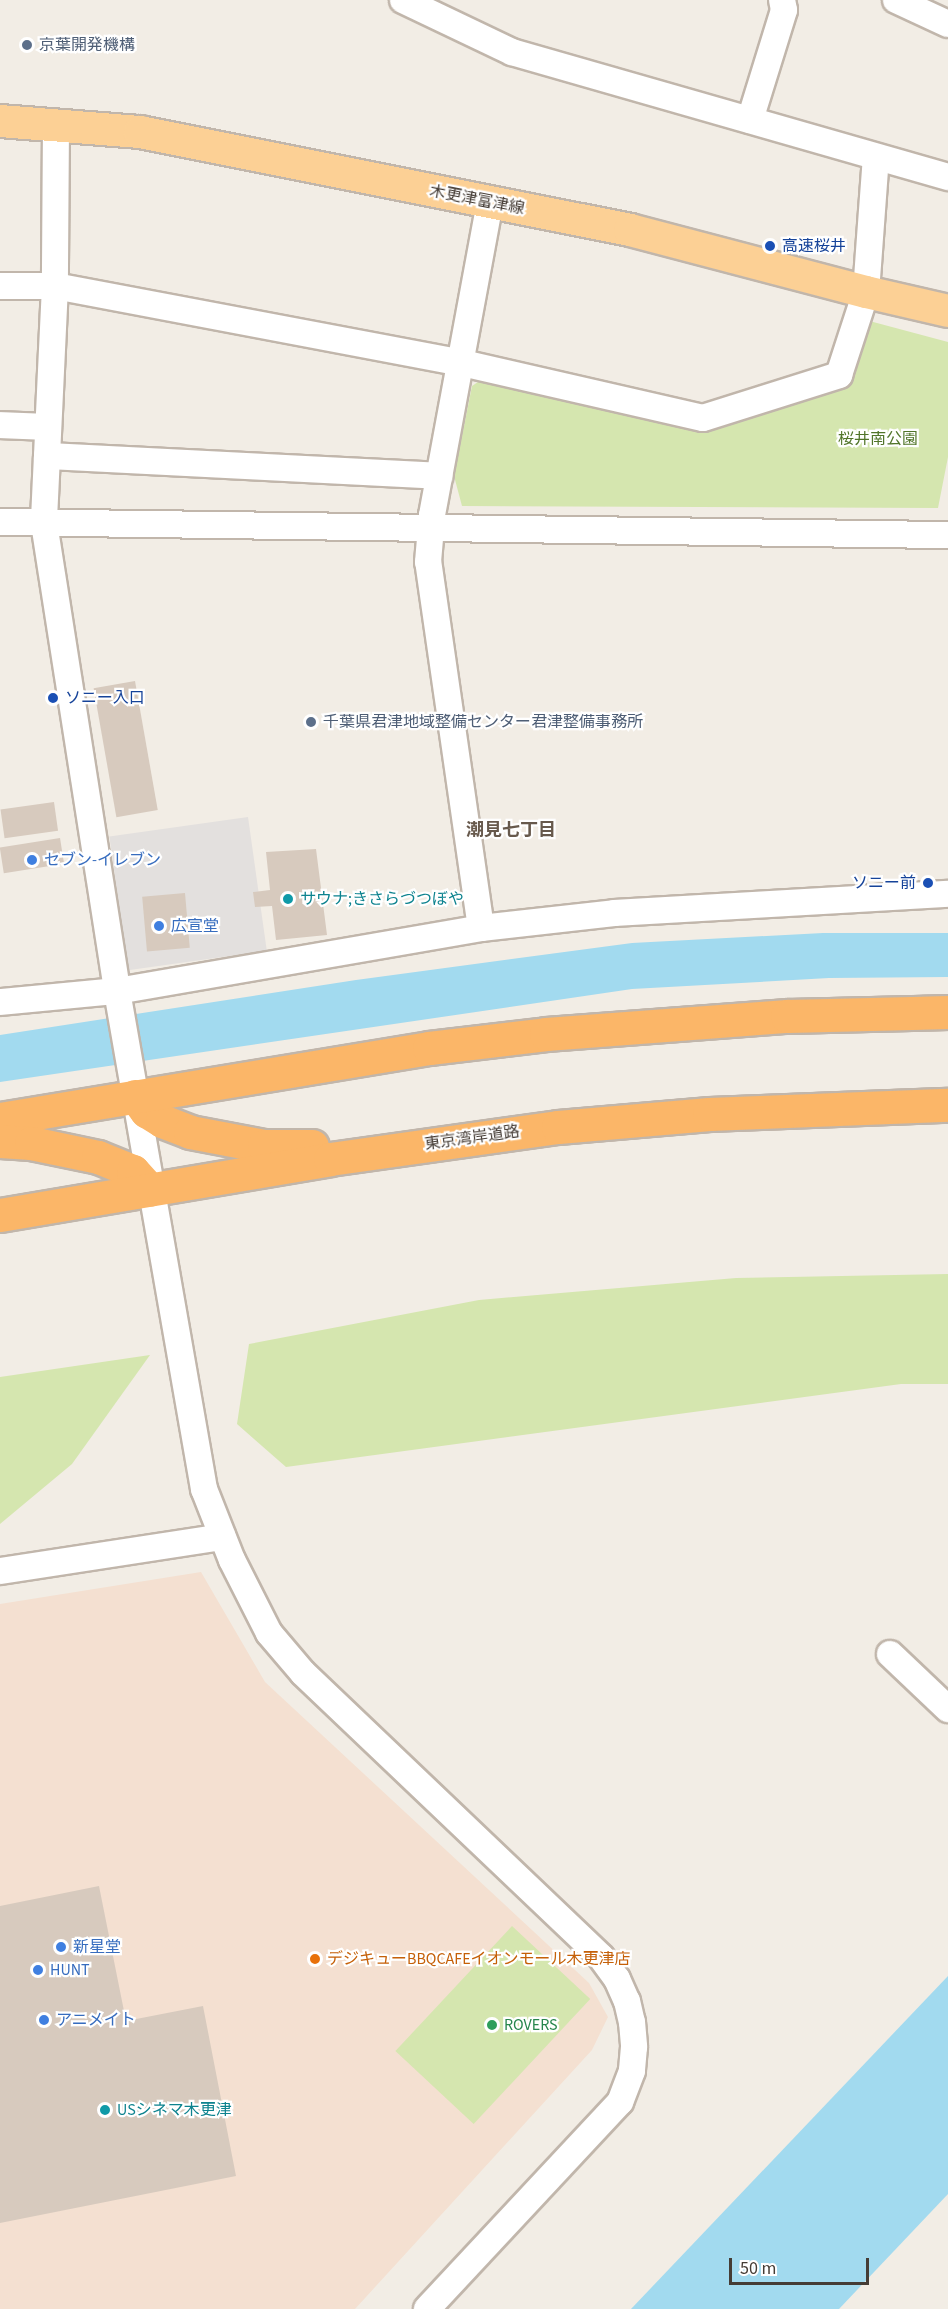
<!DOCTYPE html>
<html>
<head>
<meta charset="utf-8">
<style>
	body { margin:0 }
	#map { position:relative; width:948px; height:2309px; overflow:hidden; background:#f2ede5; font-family:"Source Sans 3","Noto Sans JP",sans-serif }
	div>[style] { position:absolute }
	.commercial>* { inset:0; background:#f4e0d1 }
	.green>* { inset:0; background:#d5e6af; transform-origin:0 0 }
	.parking>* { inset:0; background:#e3e0de; transform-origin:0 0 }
	.water>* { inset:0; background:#a2daef }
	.building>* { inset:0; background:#d7cabe; transform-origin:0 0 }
	.roads { filter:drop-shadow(2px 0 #c1b6ab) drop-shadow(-2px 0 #c1b6ab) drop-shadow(0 2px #c1b6ab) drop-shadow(0 -2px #c1b6ab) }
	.minor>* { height:26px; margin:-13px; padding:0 13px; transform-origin:13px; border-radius:13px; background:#fff }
	.major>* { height:32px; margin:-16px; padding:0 16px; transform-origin:16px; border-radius:16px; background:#fcd095 }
	.highway>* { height:33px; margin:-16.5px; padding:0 16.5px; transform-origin:16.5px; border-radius:16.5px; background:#fbb668 }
	.dots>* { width:16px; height:16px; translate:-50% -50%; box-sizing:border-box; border:3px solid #fff; border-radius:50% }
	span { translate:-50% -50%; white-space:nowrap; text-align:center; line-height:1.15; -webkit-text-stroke:4.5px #fff; paint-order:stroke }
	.service-label { font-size:16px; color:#4e5e75 }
	.left { translate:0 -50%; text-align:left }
	.street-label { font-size:16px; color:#453c35 }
	.transit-label { font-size:16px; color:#164399 }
	.right { translate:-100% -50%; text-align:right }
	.park-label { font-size:16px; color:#51752a }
	.shop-label { font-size:16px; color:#366cbe }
	.culture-label { font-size:16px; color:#0d838f }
	.food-label { font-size:16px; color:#c56008 }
	.leisure-label { font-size:16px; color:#27864d }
	.neighbourhood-label { font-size:18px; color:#67594c; font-weight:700 }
	.scale { position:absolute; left:729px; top:2258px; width:140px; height:27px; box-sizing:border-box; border:3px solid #453c35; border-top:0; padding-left:8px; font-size:18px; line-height:21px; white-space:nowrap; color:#453c35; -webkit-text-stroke:4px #fff; paint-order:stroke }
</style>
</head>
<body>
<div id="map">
	<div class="commercial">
		<div style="clip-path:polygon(201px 1572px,265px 1682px,589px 1983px,608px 2017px,592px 2050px,355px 2309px,0 2309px,0 1604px)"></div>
	</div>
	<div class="green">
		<div style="clip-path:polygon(862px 319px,948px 342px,948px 457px,938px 508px,462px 506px,454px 476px,472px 386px,484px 378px,703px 423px,843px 378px)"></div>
		<div style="clip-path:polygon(948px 1274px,948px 1384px,901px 1384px,286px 1467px,237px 1424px,249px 1344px,479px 1300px,736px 1278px)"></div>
		<div style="clip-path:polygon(150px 1355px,72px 1464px,0 1524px,0 1377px)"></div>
		<div style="left:512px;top:1926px;width:107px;height:171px;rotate:43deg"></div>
	</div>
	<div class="parking">
		<div style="left:248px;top:817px;width:135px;height:140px;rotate:82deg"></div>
	</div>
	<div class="water">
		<div style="clip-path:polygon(823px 933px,948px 933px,948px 977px,829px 978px,632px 989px,0 1082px,0 1035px,356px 980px,632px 943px)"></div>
		<div style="clip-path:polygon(948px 1976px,948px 2194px,839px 2309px,631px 2309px)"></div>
	</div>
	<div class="building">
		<div style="left:135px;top:681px;width:131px;height:42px;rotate:80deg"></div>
		<div style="left:54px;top:802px;width:29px;height:54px;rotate:82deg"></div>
		<div style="left:60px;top:838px;width:26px;height:61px;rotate:81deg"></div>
		<div style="clip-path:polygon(316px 849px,327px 935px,276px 940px,272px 906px,255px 907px,253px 892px,270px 890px,266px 852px)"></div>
		<div style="left:185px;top:893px;width:55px;height:43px;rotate:85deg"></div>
		<div style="clip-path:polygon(99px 1886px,126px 2021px,203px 2006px,236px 2176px,0 2223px,0 1906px)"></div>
	</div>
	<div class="roads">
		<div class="minor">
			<div style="left:403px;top:0;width:121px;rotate:25.5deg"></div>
			<div style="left:512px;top:52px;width:454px;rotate:16deg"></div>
			<div style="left:896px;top:0;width:57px;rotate:24.8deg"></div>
			<div style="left:750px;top:120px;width:115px;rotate:-72.8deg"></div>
			<div style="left:784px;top:10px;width:10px;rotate:-101deg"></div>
			<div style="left:56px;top:124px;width:162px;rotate:90.4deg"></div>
			<div style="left:55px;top:286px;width:237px;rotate:92.7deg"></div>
			<div style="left:44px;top:523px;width:474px;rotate:81.1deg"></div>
			<div style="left:117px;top:991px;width:506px;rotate:80.09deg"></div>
			<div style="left:204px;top:1489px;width:76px;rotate:68.5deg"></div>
			<div style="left:232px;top:1560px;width:82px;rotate:63.1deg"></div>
			<div style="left:269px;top:1633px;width:52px;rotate:49.6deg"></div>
			<div style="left:303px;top:1673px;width:412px;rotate:43.6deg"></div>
			<div style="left:601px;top:1957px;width:27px;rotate:54deg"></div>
			<div style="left:617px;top:1979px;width:24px;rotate:66deg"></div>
			<div style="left:627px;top:2001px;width:22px;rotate:77deg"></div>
			<div style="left:632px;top:2022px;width:25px;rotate:85deg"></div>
			<div style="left:634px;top:2047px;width:24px;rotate:95deg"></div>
			<div style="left:632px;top:2071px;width:33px;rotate:111deg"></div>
			<div style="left:620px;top:2102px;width:283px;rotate:133deg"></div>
			<div style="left:0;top:286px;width:55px"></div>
			<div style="left:55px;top:286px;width:410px;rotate:10.7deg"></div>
			<div style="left:458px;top:362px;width:251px;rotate:12.9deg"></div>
			<div style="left:703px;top:418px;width:143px;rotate:-17.5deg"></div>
			<div style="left:839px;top:375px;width:87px;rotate:-72deg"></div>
			<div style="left:866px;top:292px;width:135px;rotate:-85.8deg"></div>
			<div style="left:0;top:425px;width:48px;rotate:2.4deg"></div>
			<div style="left:47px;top:456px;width:393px;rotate:2.9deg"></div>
			<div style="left:0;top:522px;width:948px;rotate:0.79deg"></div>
			<div style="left:481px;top:928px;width:370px;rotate:-98.2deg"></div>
			<div style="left:428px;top:562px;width:47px;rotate:-85.1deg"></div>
			<div style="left:432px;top:515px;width:317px;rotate:-79.5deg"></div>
			<div style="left:0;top:1002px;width:118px;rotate:-5.4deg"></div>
			<div style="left:117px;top:991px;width:369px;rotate:-9.8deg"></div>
			<div style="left:481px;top:928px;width:134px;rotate:-6.4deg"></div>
			<div style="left:614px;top:913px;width:335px;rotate:-3.3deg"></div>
			<div style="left:0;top:1571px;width:225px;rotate:-8.7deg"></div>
			<div style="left:890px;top:1654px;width:80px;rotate:43.5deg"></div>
		</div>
		<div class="major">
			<div style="left:0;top:121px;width:140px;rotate:4.5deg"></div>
			<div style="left:140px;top:132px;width:500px;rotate:11.3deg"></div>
			<div style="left:630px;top:230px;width:244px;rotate:14.7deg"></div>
			<div style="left:866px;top:292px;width:84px;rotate:13deg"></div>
		</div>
		<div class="highway">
			<div style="left:135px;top:1096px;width:19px;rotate:54deg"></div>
			<div style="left:146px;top:1111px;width:19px;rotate:32deg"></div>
			<div style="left:162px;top:1121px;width:30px;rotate:21deg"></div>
			<div style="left:190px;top:1132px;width:75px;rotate:10.7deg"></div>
			<div style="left:264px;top:1146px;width:48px"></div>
			<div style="left:0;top:1119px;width:435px;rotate:-9.4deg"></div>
			<div style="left:429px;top:1048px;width:118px;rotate:-6.8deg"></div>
			<div style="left:546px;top:1034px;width:242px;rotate:-4.3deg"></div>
			<div style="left:787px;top:1016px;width:161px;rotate:-1.4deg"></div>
			<div style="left:0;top:1141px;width:31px;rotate:4deg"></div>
			<div style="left:31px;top:1143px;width:68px;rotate:11.8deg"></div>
			<div style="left:98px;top:1157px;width:38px;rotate:22deg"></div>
			<div style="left:133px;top:1171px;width:25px;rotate:48deg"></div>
			<div style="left:0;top:1215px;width:335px;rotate:-9.6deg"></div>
			<div style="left:330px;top:1159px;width:230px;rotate:-8deg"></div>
			<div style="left:558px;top:1127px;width:152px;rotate:-4.9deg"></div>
			<div style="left:709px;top:1114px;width:239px;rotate:-2.2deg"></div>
		</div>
	</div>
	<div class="dots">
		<div style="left:27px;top:45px;background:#5c6f8a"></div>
		<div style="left:770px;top:246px;background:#1a4fb4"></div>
		<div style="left:53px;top:698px;background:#1a4fb4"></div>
		<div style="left:311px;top:722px;background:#5c6f8a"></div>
		<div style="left:32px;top:860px;background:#3f7fe0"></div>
		<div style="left:928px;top:883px;background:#1a4fb4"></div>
		<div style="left:288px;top:899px;background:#0f9aa8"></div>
		<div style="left:159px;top:926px;background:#3f7fe0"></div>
		<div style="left:61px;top:1947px;background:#3f7fe0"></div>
		<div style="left:315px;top:1959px;background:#e8710a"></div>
		<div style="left:38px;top:1970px;background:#3f7fe0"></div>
		<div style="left:44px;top:2020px;background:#3f7fe0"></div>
		<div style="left:492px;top:2025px;background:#2e9e5b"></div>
		<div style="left:105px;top:2110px;background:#0f9aa8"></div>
	</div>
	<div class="service-label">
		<span class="left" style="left:39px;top:45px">京葉開発機構</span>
		<span class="left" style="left:323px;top:722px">千葉県君津地域整備センター君津整備事務所</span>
	</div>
	<div class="street-label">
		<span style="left:477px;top:200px;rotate:11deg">木更津富津線</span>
		<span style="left:472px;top:1138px;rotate:-8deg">東京湾岸道路</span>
	</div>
	<div class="transit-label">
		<span class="left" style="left:782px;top:246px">高速桜井</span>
		<span class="left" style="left:65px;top:698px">ソニー入口</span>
		<span class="right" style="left:916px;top:883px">ソニー前</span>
	</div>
	<div class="park-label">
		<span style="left:878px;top:439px">桜井南公園</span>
	</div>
	<div class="shop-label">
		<span class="left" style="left:44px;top:860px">セブン-イレブン</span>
		<span class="left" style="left:171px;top:926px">広宣堂</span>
		<span class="left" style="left:73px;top:1947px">新星堂</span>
		<span class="left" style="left:50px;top:1970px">HUNT</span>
		<span class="left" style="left:56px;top:2020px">アニメイト</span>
	</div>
	<div class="culture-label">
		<span class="left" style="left:300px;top:899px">サウナ;きさらづつぼや</span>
		<span class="left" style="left:117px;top:2110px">USシネマ木更津</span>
	</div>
	<div class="food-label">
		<span class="left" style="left:327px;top:1959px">デジキューBBQCAFEイオンモール木更津店</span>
	</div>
	<div class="leisure-label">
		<span class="left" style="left:504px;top:2025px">ROVERS</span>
	</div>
	<div class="neighbourhood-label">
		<span style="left:511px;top:831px">潮見七丁目</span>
	</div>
	<div class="scale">50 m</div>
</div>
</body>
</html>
